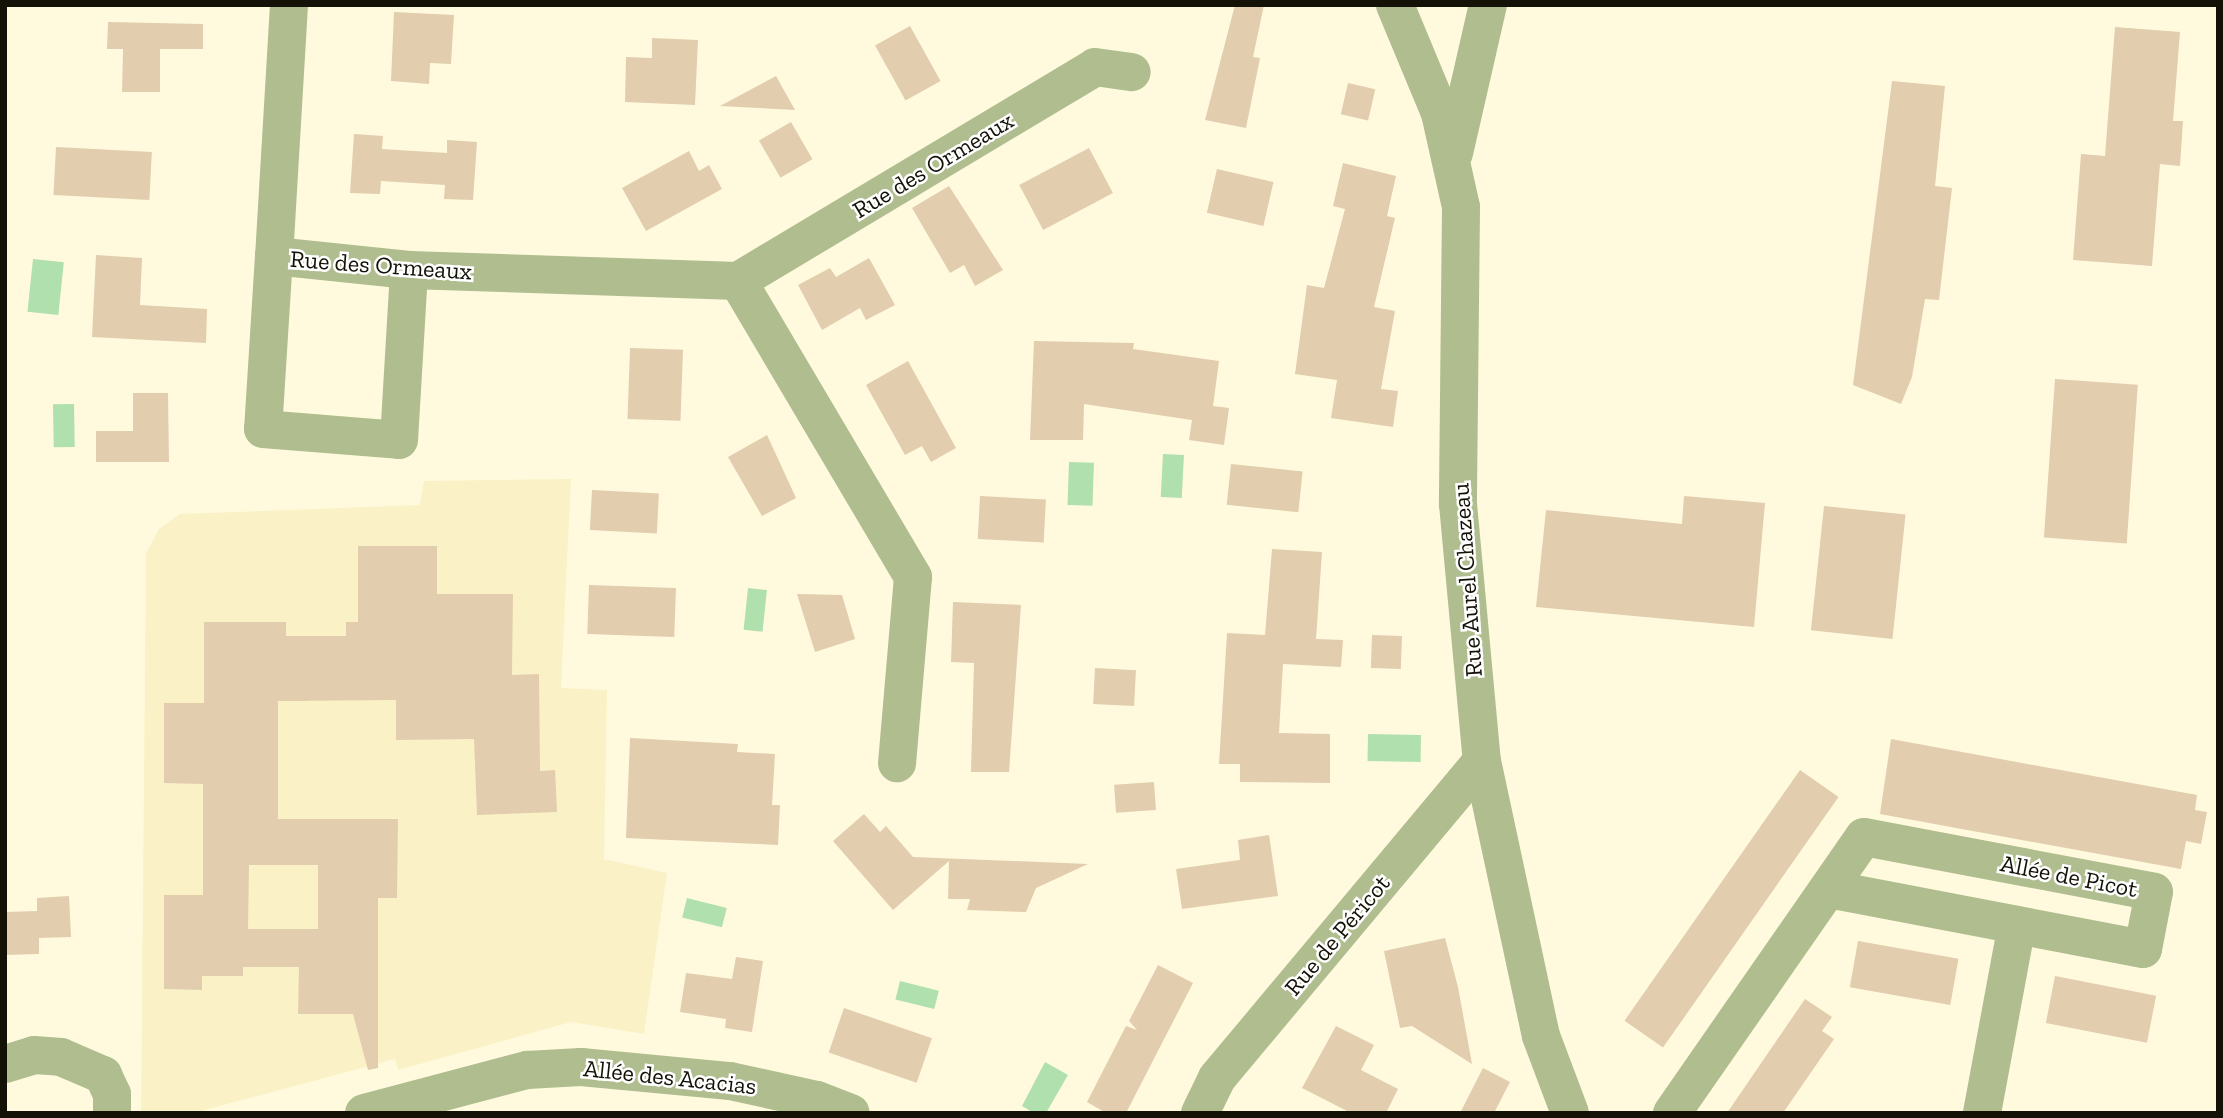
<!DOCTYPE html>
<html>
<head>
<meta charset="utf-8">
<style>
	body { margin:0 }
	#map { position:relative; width:2223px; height:1118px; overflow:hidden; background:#fffadd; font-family:"Zilla Slab",serif }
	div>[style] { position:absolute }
	.built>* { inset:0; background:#faf2c6 }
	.water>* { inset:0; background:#b0e0ad; transform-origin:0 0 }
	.building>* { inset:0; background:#e2cdae; transform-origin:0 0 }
	.minor>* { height:38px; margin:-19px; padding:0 19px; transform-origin:19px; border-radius:19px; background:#afbd8f }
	span { translate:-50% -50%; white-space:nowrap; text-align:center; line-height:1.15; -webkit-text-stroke:5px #fff; paint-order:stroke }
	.street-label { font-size:24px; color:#141206 }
	.frame { position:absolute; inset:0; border:7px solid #141206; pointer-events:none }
</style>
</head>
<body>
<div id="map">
	<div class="built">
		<div style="clip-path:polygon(571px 479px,561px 688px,607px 690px,604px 859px,667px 873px,644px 1034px,571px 1022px,398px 1070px,395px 1059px,194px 1113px,141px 1113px,146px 553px,159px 529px,180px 514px,420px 505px,424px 481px)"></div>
	</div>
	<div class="water">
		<div style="left:33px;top:259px;width:31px;height:53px;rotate:6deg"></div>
		<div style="left:74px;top:404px;width:43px;height:21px;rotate:89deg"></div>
		<div style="left:1163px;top:454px;width:21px;height:43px;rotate:3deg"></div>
		<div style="left:1069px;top:462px;width:25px;height:43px;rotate:2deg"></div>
		<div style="left:748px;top:588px;width:19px;height:42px;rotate:6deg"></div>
		<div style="left:1368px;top:734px;width:53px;height:27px;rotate:1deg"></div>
		<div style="left:687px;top:898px;width:41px;height:20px;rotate:14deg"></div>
		<div style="left:900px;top:981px;width:40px;height:19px;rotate:14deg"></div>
		<div style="clip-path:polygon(1045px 1062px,1068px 1075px,1046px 1113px,1034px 1113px,1022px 1106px)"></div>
	</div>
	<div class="building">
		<div style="clip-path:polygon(1235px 5px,1264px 5px,1253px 57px,1260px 58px,1246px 128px,1205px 120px)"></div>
		<div style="clip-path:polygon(394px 12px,454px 15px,451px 64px,430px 63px,429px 84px,391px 81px)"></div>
		<div style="clip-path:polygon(108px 22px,203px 24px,203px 49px,160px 49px,160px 92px,122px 92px,123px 49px,107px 49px)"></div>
		<div style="left:910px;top:26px;width:63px;height:40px;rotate:61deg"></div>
		<div style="clip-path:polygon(2115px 27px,2180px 32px,2173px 121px,2183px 121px,2180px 166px,2160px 164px,2152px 266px,2073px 260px,2081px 154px,2105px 156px)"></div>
		<div style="clip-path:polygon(652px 38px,698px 40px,695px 105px,625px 102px,626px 57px,652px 58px)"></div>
		<div style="clip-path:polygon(776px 76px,795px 110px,720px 106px)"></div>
		<div style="clip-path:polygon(1892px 81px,1945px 86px,1935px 186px,1952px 188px,1939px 300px,1925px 299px,1912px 377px,1901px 404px,1853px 385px)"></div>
		<div style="left:1348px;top:83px;width:28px;height:32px;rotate:13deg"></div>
		<div style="left:791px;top:122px;width:43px;height:37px;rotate:60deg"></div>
		<div style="clip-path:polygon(354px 134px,383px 136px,382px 149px,447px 153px,447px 140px,477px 142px,473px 200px,444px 199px,445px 185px,381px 181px,380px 194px,350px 193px)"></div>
		<div style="left:56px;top:147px;width:96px;height:48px;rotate:3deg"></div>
		<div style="left:1089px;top:148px;width:51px;height:79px;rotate:62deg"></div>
		<div style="clip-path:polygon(689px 151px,699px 171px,709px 165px,722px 189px,646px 231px,622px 188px)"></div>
		<div style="clip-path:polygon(1343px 163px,1396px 176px,1387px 216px,1395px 218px,1374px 307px,1395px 311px,1381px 389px,1398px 391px,1393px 427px,1331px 418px,1337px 380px,1295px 374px,1307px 285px,1324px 288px,1345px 209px,1333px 206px)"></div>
		<div style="left:1217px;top:169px;width:58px;height:45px;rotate:13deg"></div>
		<div style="clip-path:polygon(949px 186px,1003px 270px,975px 286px,964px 265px,950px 273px,912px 208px)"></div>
		<div style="clip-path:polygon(96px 255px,142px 258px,140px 305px,207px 309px,206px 343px,92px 337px)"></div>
		<div style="clip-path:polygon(869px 258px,895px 305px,866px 320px,860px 308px,822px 330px,798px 285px,830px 268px,836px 277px)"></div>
		<div style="clip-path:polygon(1034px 341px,1134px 343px,1133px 349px,1219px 361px,1213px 406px,1229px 408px,1224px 445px,1189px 440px,1192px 420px,1084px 404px,1083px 440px,1030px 440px)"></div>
		<div style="left:630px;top:348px;width:53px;height:71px;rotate:2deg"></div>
		<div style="clip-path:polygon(908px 361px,956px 448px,931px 462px,922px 446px,905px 455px,866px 385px)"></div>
		<div style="left:2055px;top:379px;width:83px;height:159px;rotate:4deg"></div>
		<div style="clip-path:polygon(133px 393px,168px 393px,169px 462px,96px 462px,96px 431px,133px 431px)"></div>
		<div style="clip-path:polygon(767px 435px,796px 498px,762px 516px,728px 457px)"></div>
		<div style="left:1231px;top:464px;width:72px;height:41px;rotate:6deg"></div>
		<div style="left:592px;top:490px;width:67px;height:40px;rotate:3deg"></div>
		<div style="left:980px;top:496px;width:66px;height:43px;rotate:3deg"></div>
		<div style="clip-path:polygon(1684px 496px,1765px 503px,1754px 627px,1536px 607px,1546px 510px,1682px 524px)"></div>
		<div style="left:1824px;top:506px;width:82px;height:125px;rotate:6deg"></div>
		<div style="clip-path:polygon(evenodd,358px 546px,437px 546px,437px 594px,513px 594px,512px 675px,539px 674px,540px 771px,555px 770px,557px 812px,477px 815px,474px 739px,396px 740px,396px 700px,278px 701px,278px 819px,398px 819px,397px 898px,378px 898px,378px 1068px,368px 1070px,353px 1014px,298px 1014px,299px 967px,243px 967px,243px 976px,202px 976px,202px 990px,164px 989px,164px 895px,203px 895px,203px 784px,164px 783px,164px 703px,204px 703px,204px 622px,286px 622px,286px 636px,346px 636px,346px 622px,358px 622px,358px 546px,249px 865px,318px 865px,318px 929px,248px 929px,249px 865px)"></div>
		<div style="clip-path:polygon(1272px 549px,1322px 552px,1316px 639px,1343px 640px,1341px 667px,1283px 664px,1279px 733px,1330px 734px,1330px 783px,1240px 782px,1240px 764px,1219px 764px,1227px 633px,1265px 635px)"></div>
		<div style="left:589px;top:585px;width:87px;height:49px;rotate:2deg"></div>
		<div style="clip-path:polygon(797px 594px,842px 595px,855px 639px,815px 652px)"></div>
		<div style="clip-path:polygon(953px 602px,1021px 605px,1009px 772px,971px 772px,974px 663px,951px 662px)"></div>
		<div style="left:1372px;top:635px;width:30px;height:33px;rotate:2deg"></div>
		<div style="left:1095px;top:668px;width:41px;height:36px;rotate:3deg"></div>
		<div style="clip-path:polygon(630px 738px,738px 744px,737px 752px,775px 754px,772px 805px,780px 805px,778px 845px,626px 838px)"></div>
		<div style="clip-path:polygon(1891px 739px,2197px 795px,2195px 810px,2207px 812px,2201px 844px,2186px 841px,2181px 869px,1880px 814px)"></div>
		<div style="left:1800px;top:770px;width:47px;height:306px;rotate:35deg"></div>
		<div style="left:1154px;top:782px;width:28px;height:40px;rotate:86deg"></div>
		<div style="clip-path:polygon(864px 814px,880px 832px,886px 826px,913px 857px,1088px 864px,1036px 888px,1026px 912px,967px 910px,970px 899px,948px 899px,949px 861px,893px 910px,833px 841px)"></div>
		<div style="clip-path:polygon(1269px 835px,1278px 896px,1182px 909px,1176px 869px,1240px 860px,1238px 840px)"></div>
		<div style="clip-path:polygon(69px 896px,71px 937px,39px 938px,39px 954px,5px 955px,5px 912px,37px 911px,37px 898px)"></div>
		<div style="clip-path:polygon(1445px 938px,1458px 987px,1472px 1064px,1412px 1026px,1400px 1028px,1384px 951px)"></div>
		<div style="left:1858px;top:941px;width:102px;height:47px;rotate:10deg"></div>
		<div style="clip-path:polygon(736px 957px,763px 961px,752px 1032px,725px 1028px,726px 1019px,680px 1012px,686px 973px,732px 979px)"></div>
		<div style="clip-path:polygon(1158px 965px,1193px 983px,1126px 1113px,1106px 1113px,1087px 1102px,1126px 1026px,1137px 1030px,1129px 1021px)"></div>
		<div style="left:2055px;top:976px;width:103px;height:48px;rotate:11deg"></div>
		<div style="clip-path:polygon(1805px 999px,1832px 1017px,1822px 1031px,1834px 1039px,1783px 1113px,1727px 1113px)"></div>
		<div style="left:844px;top:1008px;width:93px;height:47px;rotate:19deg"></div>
		<div style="clip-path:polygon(1336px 1026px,1374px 1045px,1361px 1070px,1398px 1089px,1386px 1113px,1351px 1113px,1302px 1088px)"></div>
		<div style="clip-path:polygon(1483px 1068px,1510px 1082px,1494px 1113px,1460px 1113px)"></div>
	</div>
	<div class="minor">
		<div style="left:289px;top:5px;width:251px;rotate:93.4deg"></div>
		<div style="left:274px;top:256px;width:136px;rotate:5.9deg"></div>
		<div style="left:409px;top:270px;width:329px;rotate:1.9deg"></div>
		<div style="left:738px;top:281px;width:344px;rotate:59.4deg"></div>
		<div style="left:913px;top:577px;width:187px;rotate:94.9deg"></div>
		<div style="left:1395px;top:5px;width:117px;rotate:67.4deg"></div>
		<div style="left:1440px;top:113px;width:96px;rotate:77.4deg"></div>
		<div style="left:1461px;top:207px;width:297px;rotate:90.6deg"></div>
		<div style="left:1458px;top:504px;width:258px;rotate:84.7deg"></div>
		<div style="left:1482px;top:761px;width:281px;rotate:77.9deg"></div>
		<div style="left:1541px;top:1036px;width:82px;rotate:69.4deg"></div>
		<div style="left:1454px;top:153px;width:152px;rotate:-77.1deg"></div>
		<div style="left:274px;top:256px;width:173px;rotate:93.6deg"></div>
		<div style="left:263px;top:429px;width:136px;rotate:4.6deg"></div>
		<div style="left:399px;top:440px;width:170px;rotate:-86.6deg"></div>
		<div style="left:738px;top:281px;width:416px;rotate:-30.9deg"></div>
		<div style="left:1095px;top:67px;width:37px;rotate:8deg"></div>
		<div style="left:5px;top:1064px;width:30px;rotate:-17deg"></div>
		<div style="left:34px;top:1055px;width:27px;rotate:4deg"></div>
		<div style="left:61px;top:1057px;width:46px;rotate:23.2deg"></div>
		<div style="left:103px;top:1075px;width:21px;rotate:65deg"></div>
		<div style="left:112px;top:1094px;width:19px;rotate:90deg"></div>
		<div style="left:364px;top:1113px;width:169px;rotate:-14.8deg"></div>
		<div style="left:527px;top:1070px;width:54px;rotate:-3.2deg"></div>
		<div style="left:581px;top:1067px;width:150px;rotate:5.4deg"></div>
		<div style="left:730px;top:1081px;width:89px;rotate:12.3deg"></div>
		<div style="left:817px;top:1100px;width:36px;rotate:21deg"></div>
		<div style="left:1200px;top:1113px;width:39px;rotate:-64deg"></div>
		<div style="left:1217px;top:1078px;width:413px;rotate:-50.1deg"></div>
		<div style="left:1672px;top:1113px;width:336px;rotate:-55.2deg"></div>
		<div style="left:1864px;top:837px;width:295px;rotate:10.7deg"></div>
		<div style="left:2154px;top:892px;width:58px;rotate:100.9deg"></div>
		<div style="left:2143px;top:949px;width:320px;rotate:-169.2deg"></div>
		<div style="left:1982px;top:1113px;width:191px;rotate:-79.5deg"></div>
	</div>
	<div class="street-label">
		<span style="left:933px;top:165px;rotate:-31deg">Rue des Ormeaux</span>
		<span style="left:381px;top:265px;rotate:4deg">Rue des Ormeaux</span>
		<span style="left:1467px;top:580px;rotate:-94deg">Rue Aurel Chazeau</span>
		<span style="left:2069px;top:876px;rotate:11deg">Allée de Picot</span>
		<span style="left:1337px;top:935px;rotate:-50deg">Rue de Péricot</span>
		<span style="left:670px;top:1077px;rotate:6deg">Allée des Acacias</span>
	</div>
	<div class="frame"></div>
</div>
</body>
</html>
